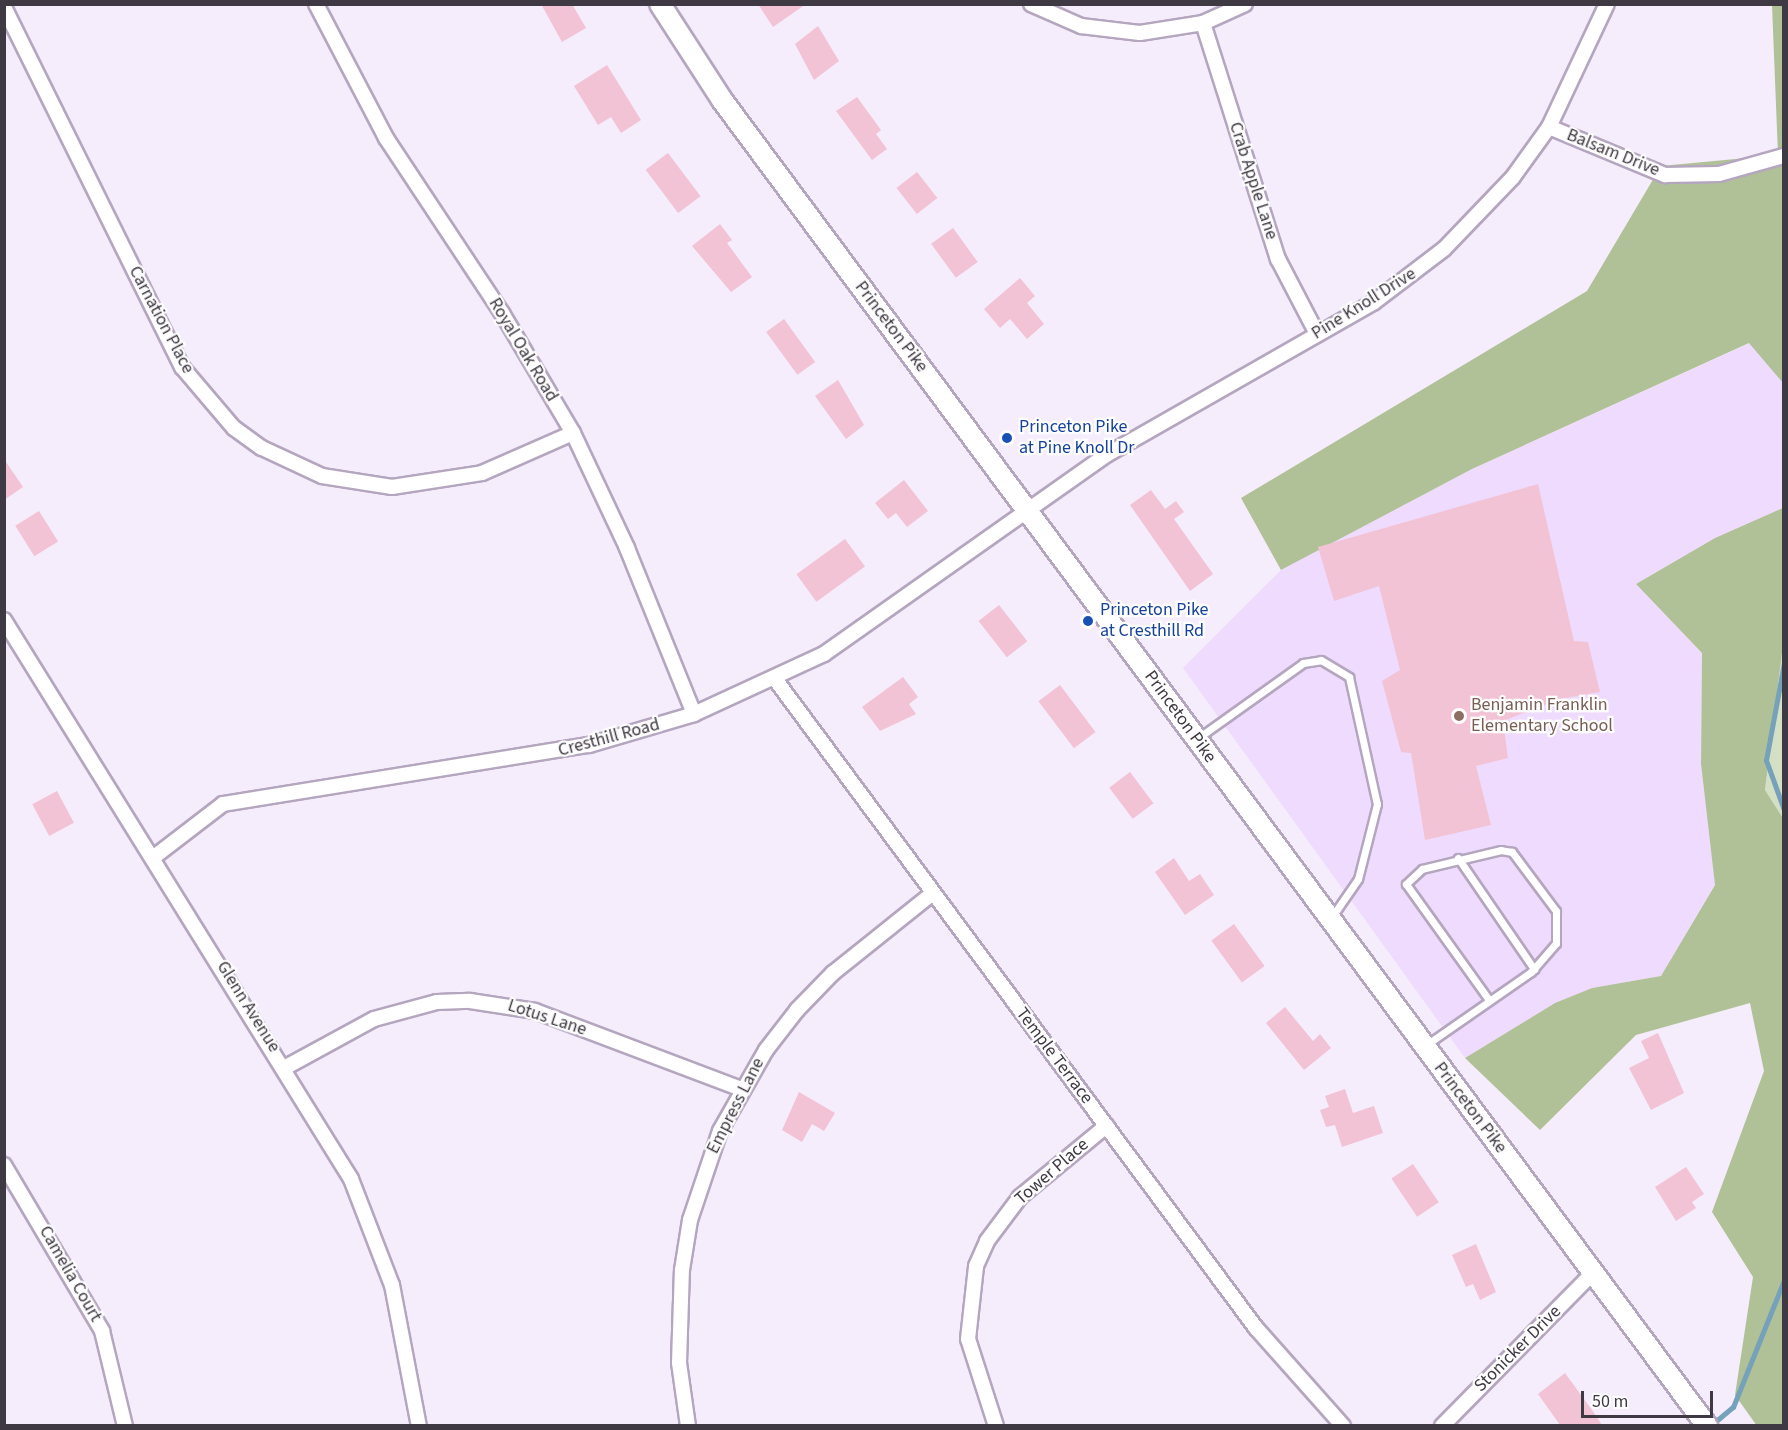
<!DOCTYPE html>
<html>
<head>
<meta charset="utf-8">
<style>
	body { margin:0 }
	#map { position:relative; width:1788px; height:1430px; overflow:hidden; background:#f5ecfc; font-family:"Source Sans 3",sans-serif }
	div>[style] { position:absolute }
	.built>* { inset:0; background:#efdbfd }
	.green>* { inset:0; background:#d4e0c4 }
	.forest>* { inset:0; background:#b0c198 }
	.stream>* { height:5px; margin:-2.5px; padding:0 2.5px; transform-origin:2.5px; border-radius:2.5px; background:#76a1ba }
	.building>* { inset:0; background:#f2c3d5; transform-origin:0 0 }
	.roads { filter:drop-shadow(2px 0 #b5a6bf) drop-shadow(-2px 0 #b5a6bf) drop-shadow(0 2px #b5a6bf) drop-shadow(0 -2px #b5a6bf) }
	.lane>* { height:7px; margin:-3.5px; padding:0 3.5px; transform-origin:3.5px; border-radius:3.5px; background:#fff }
	.street>* { height:14px; margin:-7px; padding:0 7px; transform-origin:7px; border-radius:7px; background:#fff }
	.secondary>* { height:20px; margin:-10px; padding:0 10px; transform-origin:10px; border-radius:10px; background:#fff }
	.dots>* { width:16px; height:16px; translate:-50% -50%; box-sizing:border-box; border:3px solid #fdfdfd; border-radius:50% }
	span { translate:-50% -50%; white-space:nowrap; text-align:center; line-height:1.15; -webkit-text-stroke:4.5px #fdfdfd; paint-order:stroke }
	.street-label { font-size:18px; color:#3f3943 }
	.transit-label { font-size:18px; color:#164399 }
	.left { translate:0 -50%; text-align:left }
	.education-label { font-size:18px; color:#785e54 }
	.frame { position:absolute; inset:0; border:6px solid #3f3943; pointer-events:none }
	.scale { position:absolute; left:1581px; top:1391px; width:132px; height:27px; box-sizing:border-box; border:3px solid #3f3943; border-top:0; padding-left:8px; font-size:18px; line-height:21px; white-space:nowrap; color:#3f3943; -webkit-text-stroke:4px #fdfdfd; paint-order:stroke }
</style>
</head>
<body>
<div id="map">
	<div class="built">
		<div style="clip-path:polygon(1750px 343px,1783px 383px,1783px 508px,1715px 538px,1636px 584px,1702px 653px,1701px 764px,1715px 884px,1661px 976px,1592px 988px,1555px 1003px,1465px 1058px,1183px 668px,1281px 570px,1472px 469px)"></div>
	</div>
	<div class="green">
		<div style="clip-path:polygon(1783px 645px,1783px 820px,1765px 790px)"></div>
	</div>
	<div class="forest">
		<div style="clip-path:polygon(1772px 5px,1783px 5px,1783px 383px,1749px 343px,1472px 469px,1281px 570px,1241px 498px,1587px 291px,1661px 166px,1778px 155px)"></div>
		<div style="clip-path:polygon(1783px 508px,1783px 645px,1765px 790px,1784px 820px,1784px 1425px,1757px 1426px,1735px 1395px,1753px 1277px,1712px 1212px,1764px 1071px,1750px 1003px,1636px 1035px,1540px 1130px,1465px 1058px,1555px 1003px,1592px 988px,1661px 976px,1715px 885px,1701px 764px,1702px 653px,1636px 584px,1715px 538px)"></div>
	</div>
	<div class="stream">
		<div style="left:1784px;top:663px;width:99px;rotate:100.5deg"></div>
		<div style="left:1766px;top:760px;width:53px;rotate:70.2deg"></div>
		<div style="left:1710px;top:1426px;width:30px;rotate:-40deg"></div>
		<div style="left:1733px;top:1407px;width:137px;rotate:-68.1deg"></div>
	</div>
	<div class="building">
		<div style="clip-path:polygon(541px 4px,572px 4px,586px 28px,562px 42px)"></div>
		<div style="clip-path:polygon(758px 4px,806px 4px,773px 27px)"></div>
		<div style="clip-path:polygon(818px 26px,839px 61px,814px 80px,795px 44px)"></div>
		<div style="clip-path:polygon(607px 65px,641px 120px,621px 133px,611px 117px,598px 125px,574px 86px)"></div>
		<div style="clip-path:polygon(857px 97px,881px 130px,876px 134px,887px 149px,872px 160px,836px 111px)"></div>
		<div style="left:668px;top:153px;width:54px;height:28px;rotate:53deg"></div>
		<div style="left:917px;top:172px;width:33px;height:26px;rotate:52deg"></div>
		<div style="clip-path:polygon(720px 224px,732px 240px,727px 243px,752px 277px,731px 292px,692px 246px)"></div>
		<div style="left:953px;top:228px;width:42px;height:27px;rotate:54deg"></div>
		<div style="clip-path:polygon(1020px 278px,1035px 296px,1027px 303px,1044px 324px,1027px 339px,1010px 319px,1000px 328px,984px 309px)"></div>
		<div style="left:784px;top:319px;width:53px;height:22px;rotate:54deg"></div>
		<div style="clip-path:polygon(838px 380px,864px 425px,846px 439px,815px 396px)"></div>
		<div style="clip-path:polygon(4px 459px,23px 487px,4px 500px)"></div>
		<div style="clip-path:polygon(904px 480px,928px 511px,907px 527px,896px 513px,888px 519px,875px 503px)"></div>
		<div style="clip-path:polygon(1538px 484px,1574px 641px,1588px 642px,1600px 692px,1560px 699px,1503px 721px,1508px 758px,1476px 766px,1491px 825px,1425px 840px,1411px 753px,1401px 752px,1382px 681px,1400px 670px,1379px 586px,1334px 601px,1318px 547px)"></div>
		<div style="clip-path:polygon(1151px 490px,1165px 509px,1176px 501px,1184px 512px,1174px 519px,1213px 574px,1190px 591px,1130px 505px)"></div>
		<div style="left:39px;top:511px;width:36px;height:28px;rotate:58deg"></div>
		<div style="left:845px;top:539px;width:34px;height:60px;rotate:54deg"></div>
		<div style="left:999px;top:605px;width:46px;height:26px;rotate:52deg"></div>
		<div style="clip-path:polygon(903px 677px,918px 697px,909px 704px,916px 714px,880px 731px,862px 707px)"></div>
		<div style="left:1060px;top:685px;width:59px;height:27px;rotate:53deg"></div>
		<div style="left:1130px;top:772px;width:39px;height:26px;rotate:53deg"></div>
		<div style="left:57px;top:791px;width:36px;height:28px;rotate:62deg"></div>
		<div style="clip-path:polygon(1174px 858px,1189px 881px,1200px 874px,1214px 895px,1185px 915px,1155px 872px)"></div>
		<div style="left:1234px;top:924px;width:52px;height:28px;rotate:54deg"></div>
		<div style="clip-path:polygon(1285px 1007px,1313px 1041px,1320px 1034px,1331px 1048px,1304px 1070px,1266px 1023px)"></div>
		<div style="clip-path:polygon(1658px 1033px,1684px 1093px,1651px 1110px,1629px 1068px,1649px 1058px,1641px 1041px)"></div>
		<div style="clip-path:polygon(1345px 1089px,1353px 1113px,1374px 1106px,1383px 1133px,1342px 1147px,1335px 1125px,1326px 1127px,1320px 1110px,1329px 1107px,1325px 1096px)"></div>
		<div style="clip-path:polygon(799px 1092px,835px 1113px,824px 1131px,812px 1124px,802px 1142px,782px 1130px)"></div>
		<div style="left:1413px;top:1164px;width:46px;height:26px;rotate:56deg"></div>
		<div style="clip-path:polygon(1686px 1167px,1704px 1194px,1692px 1202px,1696px 1208px,1676px 1221px,1655px 1187px)"></div>
		<div style="clip-path:polygon(1476px 1244px,1496px 1292px,1480px 1300px,1473px 1284px,1466px 1287px,1452px 1255px)"></div>
		<div style="clip-path:polygon(1565px 1373px,1592px 1410px,1602px 1425px,1560px 1425px,1538px 1394px)"></div>
	</div>
	<div class="roads">
		<div class="lane">
			<div style="left:1198px;top:738px;width:129px;rotate:-35.5deg"></div>
			<div style="left:1303px;top:663px;width:18px;rotate:-9deg"></div>
			<div style="left:1321px;top:660px;width:33px;rotate:31deg"></div>
			<div style="left:1349px;top:677px;width:130px;rotate:77.6deg"></div>
			<div style="left:1377px;top:804px;width:77px;rotate:104.2deg"></div>
			<div style="left:1358px;top:879px;width:47px;rotate:124.7deg"></div>
			<div style="left:1458px;top:858px;width:135px;rotate:55.6deg"></div>
			<div style="left:1426px;top:1045px;width:128px;rotate:-34.8deg"></div>
			<div style="left:1531px;top:972px;width:38px;rotate:-49deg"></div>
			<div style="left:1556px;top:943px;width:32px;rotate:-90deg"></div>
			<div style="left:1556px;top:911px;width:74px;rotate:-126.7deg"></div>
			<div style="left:1512px;top:852px;width:11px;rotate:-170deg"></div>
			<div style="left:1501px;top:850px;width:81px;rotate:166.5deg"></div>
			<div style="left:1422px;top:869px;width:22px;rotate:137deg"></div>
			<div style="left:1406px;top:884px;width:143px;rotate:54.4deg"></div>
		</div>
		<div class="street">
			<div style="left:316px;top:4px;width:151px;rotate:62.4deg"></div>
			<div style="left:386px;top:138px;width:210px;rotate:56.5deg"></div>
			<div style="left:502px;top:313px;width:139px;rotate:59.4deg"></div>
			<div style="left:573px;top:433px;width:127px;rotate:64.8deg"></div>
			<div style="left:627px;top:548px;width:179px;rotate:68deg"></div>
			<div style="left:1031px;top:4px;width:55px;rotate:23.7deg"></div>
			<div style="left:1081px;top:26px;width:59px;rotate:6.8deg"></div>
			<div style="left:1140px;top:33px;width:64px;rotate:-9deg"></div>
			<div style="left:1203px;top:23px;width:46px;rotate:-24.3deg"></div>
			<div style="left:4px;top:7px;width:402px;rotate:63.7deg"></div>
			<div style="left:182px;top:367px;width:80px;rotate:49.6deg"></div>
			<div style="left:234px;top:428px;width:34px;rotate:36deg"></div>
			<div style="left:262px;top:448px;width:66px;rotate:25deg"></div>
			<div style="left:322px;top:476px;width:71px;rotate:8.9deg"></div>
			<div style="left:392px;top:487px;width:91px;rotate:-8.8deg"></div>
			<div style="left:482px;top:473px;width:99px;rotate:-23.7deg"></div>
			<div style="left:1203px;top:23px;width:248px;rotate:72.4deg"></div>
			<div style="left:1278px;top:259px;width:85px;rotate:62.5deg"></div>
			<div style="left:1549px;top:127px;width:126px;rotate:22.5deg"></div>
			<div style="left:1665px;top:175px;width:54px;rotate:-1.1deg"></div>
			<div style="left:1719px;top:174px;width:67px;rotate:-15.5deg"></div>
			<div style="left:4px;top:620px;width:658px;rotate:58.17deg"></div>
			<div style="left:351px;top:1179px;width:114px;rotate:68.9deg"></div>
			<div style="left:392px;top:1285px;width:144px;rotate:79.2deg"></div>
			<div style="left:775px;top:679px;width:808px;rotate:53.46deg"></div>
			<div style="left:1256px;top:1328px;width:131px;rotate:48.4deg"></div>
			<div style="left:154px;top:857px;width:87px;rotate:-37.5deg"></div>
			<div style="left:223px;top:804px;width:371px;rotate:-9.2deg"></div>
			<div style="left:589px;top:745px;width:109px;rotate:-16.4deg"></div>
			<div style="left:694px;top:714px;width:143px;rotate:-24.8deg"></div>
			<div style="left:824px;top:654px;width:347px;rotate:-35.2deg"></div>
			<div style="left:1108px;top:454px;width:305px;rotate:-29.7deg"></div>
			<div style="left:1373px;top:303px;width:89px;rotate:-37.3deg"></div>
			<div style="left:1444px;top:249px;width:100px;rotate:-46.2deg"></div>
			<div style="left:1513px;top:177px;width:62px;rotate:-54.2deg"></div>
			<div style="left:1549px;top:127px;width:136px;rotate:-64.8deg"></div>
			<div style="left:286px;top:1067px;width:100px;rotate:-28.6deg"></div>
			<div style="left:374px;top:1019px;width:65px;rotate:-15.1deg"></div>
			<div style="left:437px;top:1002px;width:33px;rotate:-2deg"></div>
			<div style="left:470px;top:1001px;width:66px;rotate:8.7deg"></div>
			<div style="left:535px;top:1011px;width:220px;rotate:20.7deg"></div>
			<div style="left:4px;top:1165px;width:193px;rotate:59.4deg"></div>
			<div style="left:102px;top:1331px;width:98px;rotate:76.4deg"></div>
			<div style="left:688px;top:1426px;width:64px;rotate:-98.1deg"></div>
			<div style="left:679px;top:1363px;width:93px;rotate:-88.2deg"></div>
			<div style="left:682px;top:1270px;width:51px;rotate:-80.9deg"></div>
			<div style="left:690px;top:1220px;width:94px;rotate:-71.4deg"></div>
			<div style="left:720px;top:1131px;width:93px;rotate:-60.4deg"></div>
			<div style="left:766px;top:1050px;width:51px;rotate:-52.2deg"></div>
			<div style="left:797px;top:1010px;width:52px;rotate:-45.8deg"></div>
			<div style="left:833px;top:973px;width:128px;rotate:-38.7deg"></div>
			<div style="left:996px;top:1426px;width:91px;rotate:-107.8deg"></div>
			<div style="left:968px;top:1339px;width:73px;rotate:-83.7deg"></div>
			<div style="left:976px;top:1266px;width:27px;rotate:-66deg"></div>
			<div style="left:987px;top:1241px;width:55px;rotate:-53.1deg"></div>
			<div style="left:1020px;top:1197px;width:112px;rotate:-39.5deg"></div>
			<div style="left:1442px;top:1426px;width:215px;rotate:-45.4deg"></div>
		</div>
		<div class="secondary">
			<div style="left:660px;top:4px;width:114px;rotate:57.1deg"></div>
			<div style="left:722px;top:100px;width:1652px;rotate:53.39deg"></div>
		</div>
	</div>
	<div class="dots">
		<div style="left:1007px;top:438px;background:#1a4fb4"></div>
		<div style="left:1088px;top:621px;background:#1a4fb4"></div>
		<div style="left:1459px;top:716px;background:#8d6e63"></div>
	</div>
	<div class="street-label">
		<span style="left:1613px;top:153px;rotate:22deg">Balsam Drive</span>
		<span style="left:1253px;top:181px;rotate:72deg">Crab Apple Lane</span>
		<span style="left:1364px;top:304px;rotate:-32deg">Pine Knoll Drive</span>
		<span style="left:161px;top:320px;rotate:62deg">Carnation Place</span>
		<span style="left:891px;top:327px;rotate:53deg">Princeton Pike</span>
		<span style="left:523px;top:350px;rotate:59deg">Royal Oak Road</span>
		<span style="left:1180px;top:717px;rotate:54deg">Princeton Pike</span>
		<span style="left:609px;top:738px;rotate:-15deg">Cresthill Road</span>
		<span style="left:248px;top:1007px;rotate:58deg">Glenn Avenue</span>
		<span style="left:547px;top:1018px;rotate:18deg">Lotus Lane</span>
		<span style="left:1054px;top:1056px;rotate:53deg">Temple Terrace</span>
		<span style="left:736px;top:1106px;rotate:-63deg">Empress Lane</span>
		<span style="left:1470px;top:1108px;rotate:53deg">Princeton Pike</span>
		<span style="left:1052px;top:1172px;rotate:-41deg">Tower Place</span>
		<span style="left:70px;top:1274px;rotate:60deg">Camelia Court</span>
		<span style="left:1518px;top:1349px;rotate:-45deg">Stonicker Drive</span>
	</div>
	<div class="transit-label">
		<span class="left" style="left:1019px;top:438px">Princeton Pike<br>at Pine Knoll Dr</span>
		<span class="left" style="left:1100px;top:621px">Princeton Pike<br>at Cresthill Rd</span>
	</div>
	<div class="education-label">
		<span class="left" style="left:1471px;top:716px">Benjamin Franklin<br>Elementary School</span>
	</div>
	<div class="frame"></div>
	<div class="scale">50 m</div>
</div>
</body>
</html>
